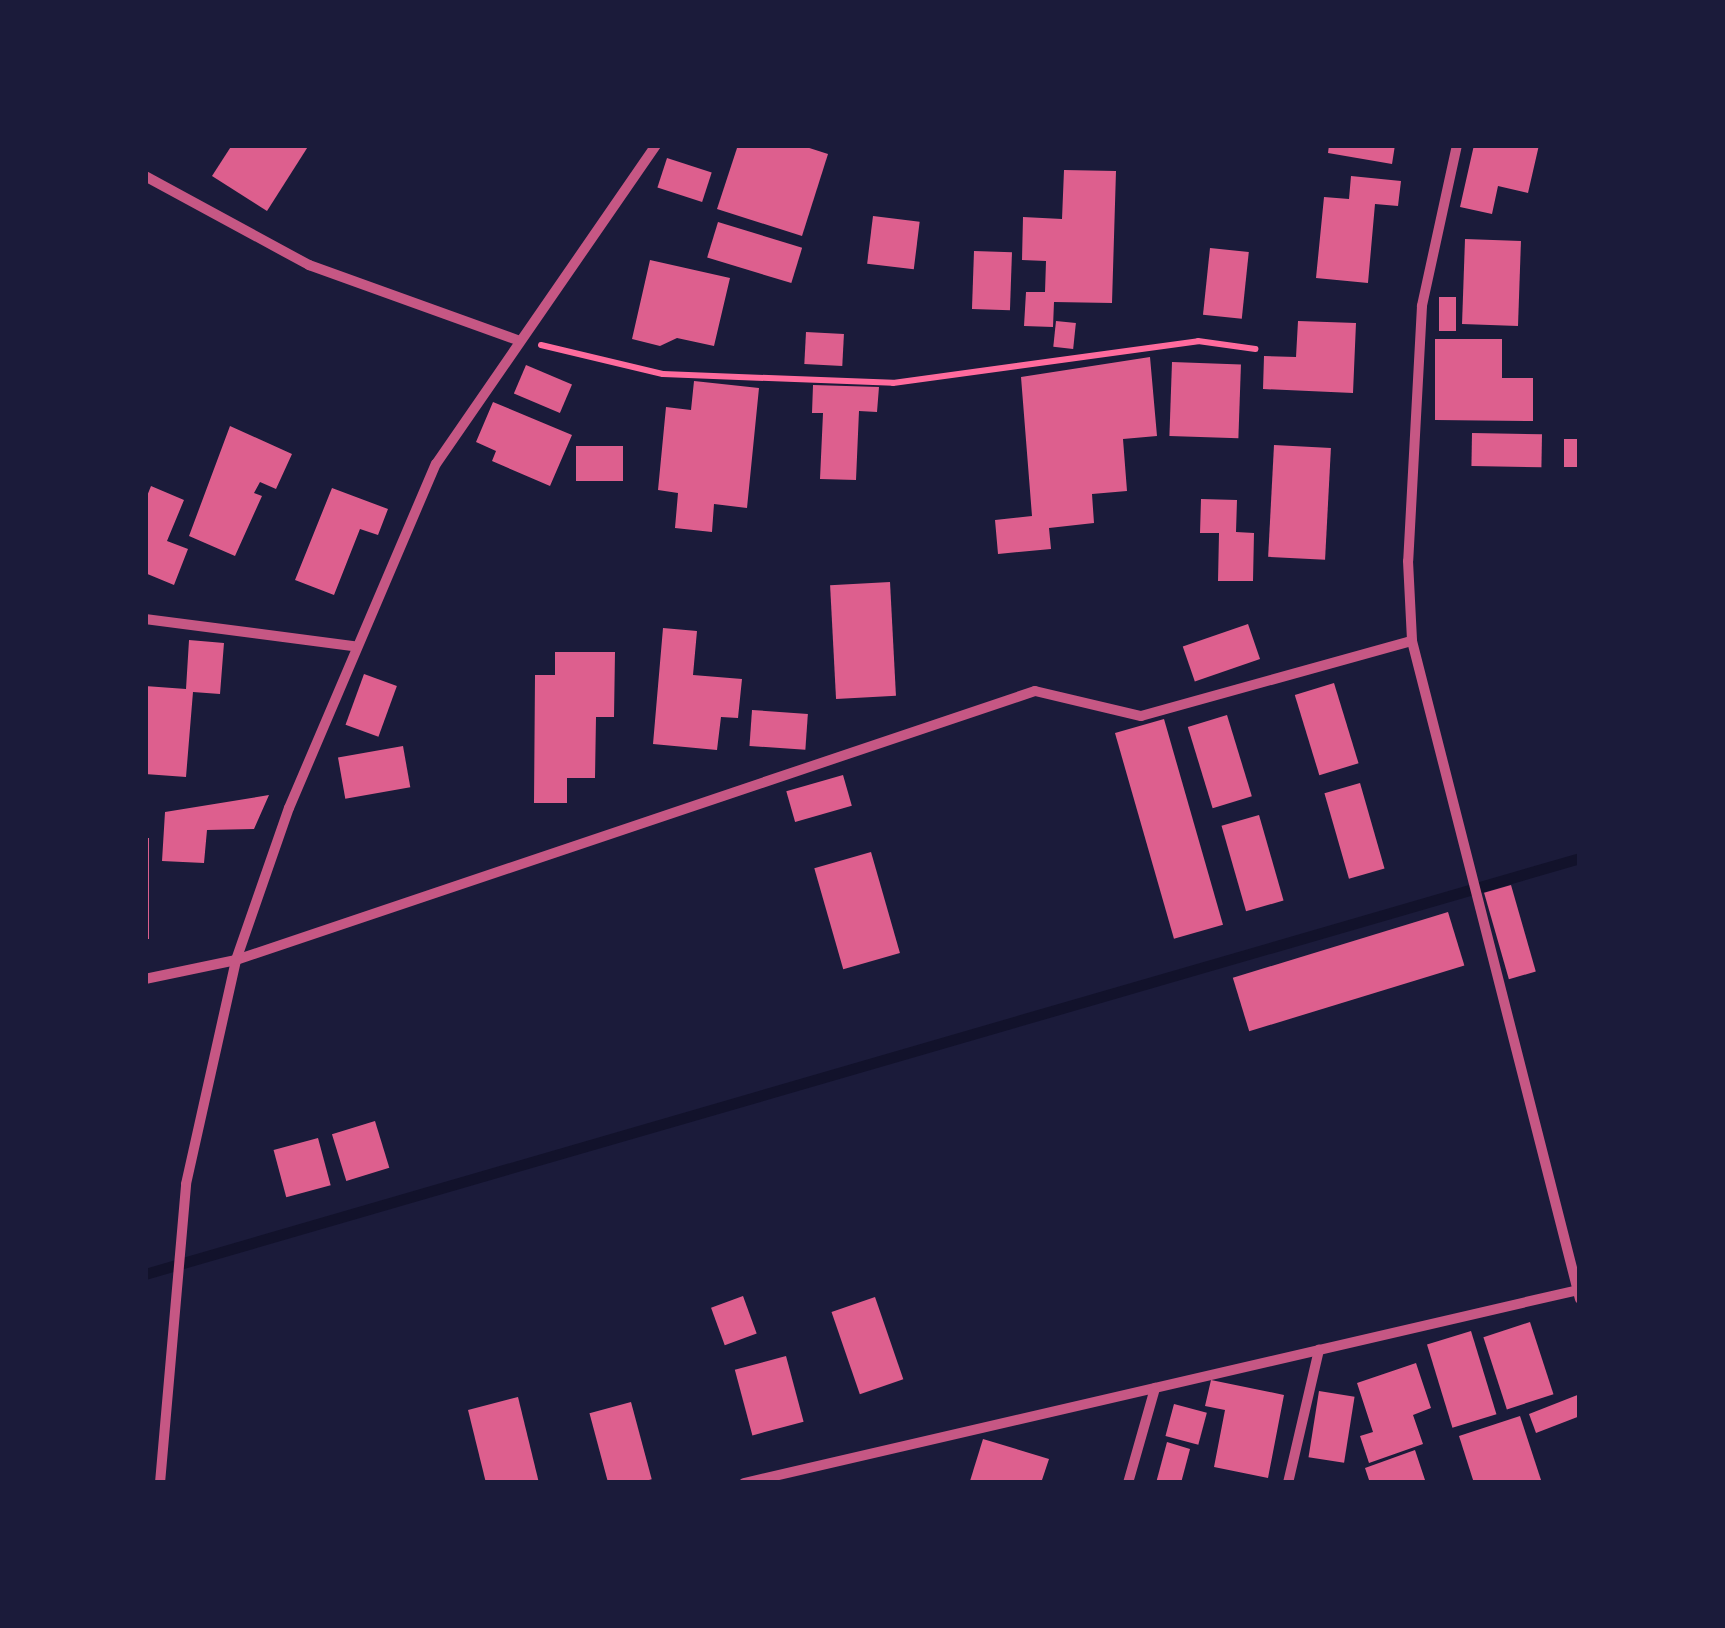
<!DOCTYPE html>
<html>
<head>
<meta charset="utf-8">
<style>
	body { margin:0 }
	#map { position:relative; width:1725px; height:1628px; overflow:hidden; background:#1b1b3a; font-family:"Source Sans 3",sans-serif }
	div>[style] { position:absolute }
	.stream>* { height:11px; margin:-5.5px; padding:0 5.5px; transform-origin:5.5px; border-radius:5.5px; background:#12122b }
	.building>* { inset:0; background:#dd5f8e; transform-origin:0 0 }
	.path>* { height:6px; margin:-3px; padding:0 3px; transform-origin:3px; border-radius:3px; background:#ff6b9d }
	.minor>* { height:10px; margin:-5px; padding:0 5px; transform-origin:5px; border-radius:5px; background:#c65784 }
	span { translate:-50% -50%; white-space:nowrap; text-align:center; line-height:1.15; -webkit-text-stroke:10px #1b1b3a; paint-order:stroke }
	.frame { position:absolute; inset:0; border:148px solid #1b1b3a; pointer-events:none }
</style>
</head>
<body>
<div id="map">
	<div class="stream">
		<div style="left:145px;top:1274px;width:1494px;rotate:-16.17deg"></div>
	</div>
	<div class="building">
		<div style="clip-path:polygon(232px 145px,309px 145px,267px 211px,212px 176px)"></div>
		<div style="clip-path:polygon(738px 145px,800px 145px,828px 154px,802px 236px,717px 209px)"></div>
		<div style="clip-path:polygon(1329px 145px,1395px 145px,1392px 164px,1328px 153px)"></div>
		<div style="clip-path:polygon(1474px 145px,1539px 145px,1528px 193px,1498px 186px,1492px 214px,1460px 207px)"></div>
		<div style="left:667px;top:158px;width:47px;height:31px;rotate:18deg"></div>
		<div style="clip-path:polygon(1064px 170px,1116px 171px,1112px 303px,1054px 302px,1053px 327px,1024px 326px,1026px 292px,1045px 292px,1046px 261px,1022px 260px,1023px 217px,1062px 219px)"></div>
		<div style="clip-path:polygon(1351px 176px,1401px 181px,1398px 206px,1375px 204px,1368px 283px,1316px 278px,1324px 197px,1349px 199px)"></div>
		<div style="left:873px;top:216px;width:47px;height:48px;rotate:7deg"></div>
		<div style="left:718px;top:222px;width:88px;height:37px;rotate:17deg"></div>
		<div style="left:1465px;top:239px;width:56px;height:85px;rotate:2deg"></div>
		<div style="left:1210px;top:248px;width:39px;height:67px;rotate:6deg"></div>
		<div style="left:974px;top:251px;width:38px;height:58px;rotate:2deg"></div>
		<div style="clip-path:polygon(650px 260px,730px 278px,714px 346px,677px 338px,660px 346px,632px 339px)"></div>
		<div style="left:1439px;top:297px;width:17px;height:34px"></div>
		<div style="left:1056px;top:321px;width:20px;height:26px;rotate:6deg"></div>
		<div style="clip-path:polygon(1298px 321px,1356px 323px,1353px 393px,1263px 389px,1264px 356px,1296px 357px)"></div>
		<div style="left:806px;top:332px;width:38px;height:32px;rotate:3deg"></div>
		<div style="clip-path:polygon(1435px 339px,1502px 339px,1502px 378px,1533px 378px,1533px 421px,1435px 420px)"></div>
		<div style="clip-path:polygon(1150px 357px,1157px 436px,1123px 439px,1127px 491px,1092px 494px,1094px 523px,1049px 528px,1051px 549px,998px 554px,995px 520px,1032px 516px,1021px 377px)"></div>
		<div style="left:1172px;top:362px;width:69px;height:74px;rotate:2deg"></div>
		<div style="left:526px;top:365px;width:50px;height:31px;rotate:23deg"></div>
		<div style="clip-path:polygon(694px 381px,759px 388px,747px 508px,714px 504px,712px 532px,675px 528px,678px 493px,658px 490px,666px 407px,691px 410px)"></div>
		<div style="clip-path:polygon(813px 385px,879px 387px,877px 412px,859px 411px,856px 480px,820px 479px,823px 413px,812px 413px)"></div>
		<div style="clip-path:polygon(493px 402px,572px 435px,550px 486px,492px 461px,496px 451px,476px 442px)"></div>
		<div style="clip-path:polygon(230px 426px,292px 454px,276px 489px,260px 482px,254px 493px,262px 496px,235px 556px,189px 536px)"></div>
		<div style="left:1472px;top:433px;width:70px;height:33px;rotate:1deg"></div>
		<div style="left:1564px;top:439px;width:16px;height:28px"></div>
		<div style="left:1274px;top:445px;width:57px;height:112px;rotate:3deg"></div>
		<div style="left:576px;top:446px;width:47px;height:35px"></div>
		<div style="clip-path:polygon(151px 486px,184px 500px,167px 541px,188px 549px,174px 585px,145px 573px,145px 501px)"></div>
		<div style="clip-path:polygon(332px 488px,388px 509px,378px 535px,360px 529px,334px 595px,295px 580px)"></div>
		<div style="clip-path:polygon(1201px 499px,1237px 500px,1236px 532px,1254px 533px,1253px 581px,1218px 581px,1219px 533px,1200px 533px)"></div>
		<div style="left:890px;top:582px;width:114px;height:60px;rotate:87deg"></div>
		<div style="left:1248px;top:624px;width:37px;height:69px;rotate:71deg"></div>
		<div style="clip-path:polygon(663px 628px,697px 631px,693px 675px,742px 679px,738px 718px,721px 717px,717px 750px,653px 744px)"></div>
		<div style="clip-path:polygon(189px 640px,224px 643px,220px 694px,193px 692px,186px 777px,145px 774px,145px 686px,186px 689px)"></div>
		<div style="clip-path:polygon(555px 652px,615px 652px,614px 717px,596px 717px,595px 778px,567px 778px,567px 803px,534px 803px,535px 675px,555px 675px)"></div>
		<div style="left:364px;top:674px;width:35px;height:54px;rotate:20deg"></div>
		<div style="left:1334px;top:683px;width:84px;height:41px;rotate:73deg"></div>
		<div style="left:752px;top:710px;width:56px;height:36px;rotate:4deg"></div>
		<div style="left:1227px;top:715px;width:85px;height:41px;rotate:73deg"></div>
		<div style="left:1164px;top:719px;width:214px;height:51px;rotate:74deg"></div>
		<div style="left:403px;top:746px;width:42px;height:66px;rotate:80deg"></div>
		<div style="left:843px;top:775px;width:32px;height:59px;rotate:74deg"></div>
		<div style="left:1360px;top:783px;width:89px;height:37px;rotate:74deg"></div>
		<div style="clip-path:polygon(269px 795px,254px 829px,207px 830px,204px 863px,162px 861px,165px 812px)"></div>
		<div style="left:1259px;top:815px;width:89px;height:39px;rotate:74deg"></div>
		<div style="left:145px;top:838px;width:4px;height:101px"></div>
		<div style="left:871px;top:852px;width:105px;height:59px;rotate:74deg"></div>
		<div style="left:1511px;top:885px;width:90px;height:28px;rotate:74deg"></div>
		<div style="left:1448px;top:912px;width:56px;height:225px;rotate:73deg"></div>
		<div style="left:375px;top:1121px;width:49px;height:45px;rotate:73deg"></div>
		<div style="left:318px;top:1138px;width:49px;height:46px;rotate:75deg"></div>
		<div style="left:743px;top:1296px;width:40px;height:34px;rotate:70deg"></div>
		<div style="left:875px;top:1297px;width:87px;height:46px;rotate:71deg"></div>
		<div style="left:1530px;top:1322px;width:76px;height:49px;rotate:72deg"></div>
		<div style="left:1471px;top:1331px;width:87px;height:46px;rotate:73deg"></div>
		<div style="left:786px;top:1356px;width:68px;height:53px;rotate:75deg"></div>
		<div style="clip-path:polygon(1416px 1363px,1431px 1408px,1413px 1415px,1423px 1444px,1369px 1463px,1360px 1436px,1373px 1432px,1357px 1383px)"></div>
		<div style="clip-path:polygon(1211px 1380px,1284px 1395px,1268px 1478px,1214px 1467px,1225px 1410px,1205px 1406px)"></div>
		<div style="left:1319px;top:1391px;width:36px;height:67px;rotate:9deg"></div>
		<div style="clip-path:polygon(1580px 1394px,1580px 1416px,1536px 1433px,1529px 1414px)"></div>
		<div style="clip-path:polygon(518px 1397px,539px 1483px,486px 1483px,468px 1410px)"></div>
		<div style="left:631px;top:1402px;width:80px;height:43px;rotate:75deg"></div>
		<div style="left:1174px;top:1404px;width:34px;height:33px;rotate:15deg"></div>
		<div style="clip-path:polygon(1520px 1416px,1542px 1483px,1474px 1483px,1459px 1436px)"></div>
		<div style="clip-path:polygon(983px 1439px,1049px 1459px,1041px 1483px,970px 1481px)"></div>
		<div style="clip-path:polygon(1167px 1442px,1190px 1449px,1181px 1483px,1156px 1483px)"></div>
		<div style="clip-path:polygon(1415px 1450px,1426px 1483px,1370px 1483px,1365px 1468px)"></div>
	</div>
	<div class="path">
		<div style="left:541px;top:345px;width:125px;rotate:13.4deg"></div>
		<div style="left:663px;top:374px;width:230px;rotate:2.2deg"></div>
		<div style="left:893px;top:383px;width:308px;rotate:-7.8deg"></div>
		<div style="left:1198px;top:341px;width:58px;rotate:8deg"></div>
	</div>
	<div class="minor">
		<div style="left:1457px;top:145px;width:165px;rotate:102.3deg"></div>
		<div style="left:1422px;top:306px;width:255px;rotate:93.1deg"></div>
		<div style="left:1408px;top:561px;width:80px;rotate:87.1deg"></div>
		<div style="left:1412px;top:641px;width:679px;rotate:75.68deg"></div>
		<div style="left:145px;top:176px;width:187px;rotate:28.5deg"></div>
		<div style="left:309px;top:265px;width:224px;rotate:19.8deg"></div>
		<div style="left:145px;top:619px;width:211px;rotate:7.4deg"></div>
		<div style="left:145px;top:979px;width:93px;rotate:-11.8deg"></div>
		<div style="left:236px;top:960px;width:843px;rotate:-18.61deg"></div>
		<div style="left:1035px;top:691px;width:109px;rotate:13.3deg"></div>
		<div style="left:1141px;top:716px;width:281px;rotate:-15.5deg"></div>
		<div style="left:160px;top:1483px;width:300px;rotate:-85deg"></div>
		<div style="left:186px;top:1184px;width:230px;rotate:-77.4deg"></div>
		<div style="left:236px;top:960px;width:161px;rotate:-70.8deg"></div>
		<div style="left:289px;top:808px;width:374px;rotate:-66.9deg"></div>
		<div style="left:436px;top:464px;width:388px;rotate:-55.4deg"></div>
		<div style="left:744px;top:1483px;width:856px;rotate:-13.03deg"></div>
		<div style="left:1128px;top:1483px;width:99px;rotate:-74.1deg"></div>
		<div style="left:1288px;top:1483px;width:137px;rotate:-76.9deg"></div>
	</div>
	<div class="frame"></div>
</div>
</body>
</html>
